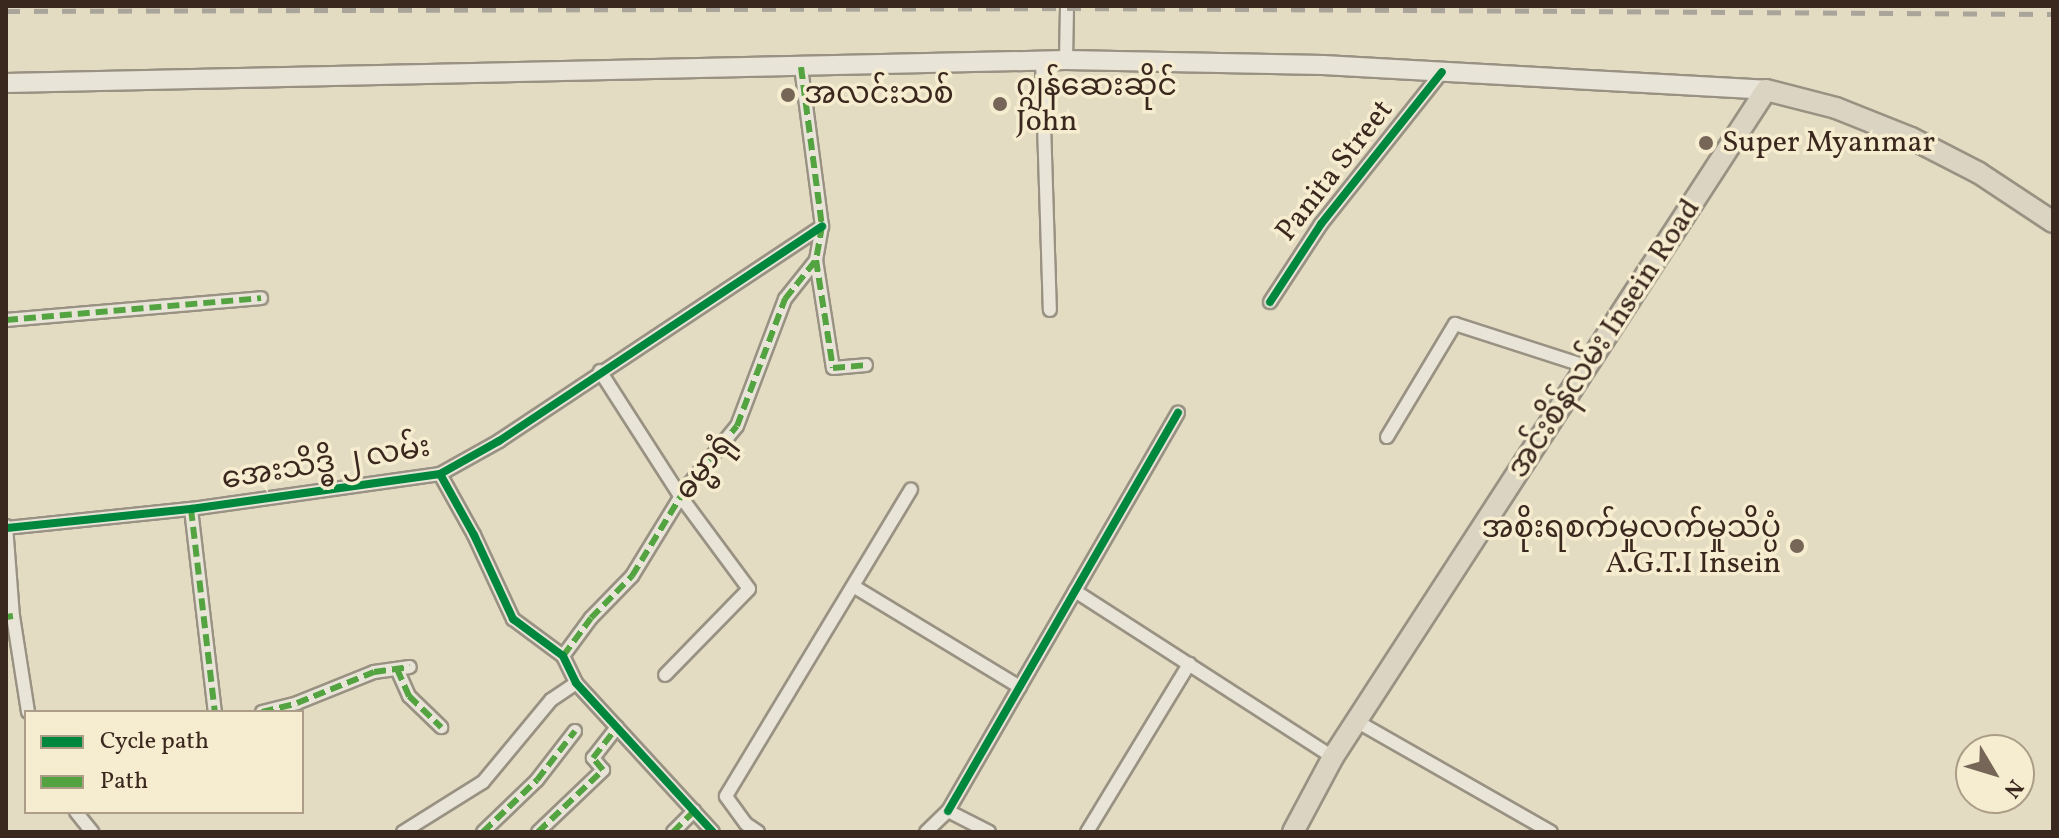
<!DOCTYPE html>
<html>
<head>
<meta charset="utf-8">
<style>
	body { margin:0 }
	#map { position:relative; width:2059px; height:838px; overflow:hidden; background:#e3dbc2; font-family:Vollkorn,"Noto Sans Myanmar",serif }
	div>[style] { position:absolute }
	.roads { filter:drop-shadow(2px 0 #999283) drop-shadow(-2px 0 #999283) drop-shadow(0 2px #999283) drop-shadow(0 -2px #999283) }
	.minor>* { height:12px; margin:-6px; padding:0 6px; transform-origin:6px; border-radius:6px; background:#e8e4d8 }
	.secondary>* { height:18px; margin:-9px; padding:0 9px; transform-origin:9px; border-radius:9px; background:#e8e4d8 }
	.primary>* { height:20px; margin:-10px; padding:0 10px; transform-origin:10px; border-radius:10px; background:#dbd4c3 }
	.rail>* { height:5px; margin-top:-2.5px; transform-origin:0; background:repeating-linear-gradient(90deg,#aaa59a 0 14px,transparent 0 28px) }
	.quiet>* { height:6px; margin-top:-3px; transform-origin:0; background:repeating-linear-gradient(90deg,#54a341 0 12px,transparent 0 18px) }
	.cycleway>* { height:8px; margin:-4px; padding:0 4px; transform-origin:4px; border-radius:4px; background:#00873e }
	.dots>* { width:22px; height:22px; translate:-50% -50%; box-sizing:border-box; border:4px solid #f6eccf; border-radius:50% }
	span { translate:-50% -50%; white-space:nowrap; text-align:center; line-height:1.15; -webkit-text-stroke:7px #f6eccf; paint-order:stroke }
	.poi-label { font-size:30px; color:#3a271e }
	.left { translate:0 -50%; text-align:left }
	.right { translate:-100% -50%; text-align:right }
	.street-label { font-size:30px; color:#3a271e }
	.frame { position:absolute; inset:0; border:8px solid #3a271e; pointer-events:none }
	.legend { position:absolute; left:24px; top:710px; width:280px; height:104px; box-sizing:border-box; background:#f6eccf; border:2px solid #ab9d88; margin:0; padding:10px 14px; list-style:none; font-size:24px; color:#3a271e }
	.legend li { display:flex; align-items:center; gap:16px; height:40px }
	.legend b { width:40px; border:2px solid #ab9d88 }
	.north { position:absolute; left:1955px; top:734px; width:80px; height:80px; box-sizing:border-box; background:#f6eccf; border:2px solid #ab9d88; border-radius:50%; rotate:128deg; font-size:22px; font-weight:700; line-height:32px; text-align:center; color:#3a271e }
	.north::after { content:''; display:block; margin:auto; width:28px; height:36px; background:#756657; clip-path:polygon(50% 0,100% 100%,50% 72%,0 100%) }
</style>
</head>
<body>
<div id="map">
	<div class="roads">
		<div class="minor">
			<div style="left:1042px;top:60px;width:250px;rotate:88.2deg"></div>
			<div style="left:1066px;top:60px;width:54px;rotate:-88.9deg"></div>
			<div style="left:801px;top:67px;width:160px;rotate:82.5deg"></div>
			<div style="left:822px;top:226px;width:35px;rotate:100deg"></div>
			<div style="left:816px;top:260px;width:109px;rotate:81.1deg"></div>
			<div style="left:833px;top:368px;width:33px;rotate:-5deg"></div>
			<div style="left:1270px;top:302px;width:93px;rotate:-56.8deg"></div>
			<div style="left:1321px;top:224px;width:194px;rotate:-51.5deg"></div>
			<div style="left:6px;top:320px;width:256px;rotate:-4.9deg"></div>
			<div style="left:600px;top:371px;width:150px;rotate:57.3deg"></div>
			<div style="left:681px;top:497px;width:114px;rotate:53.5deg"></div>
			<div style="left:749px;top:589px;width:120px;rotate:134.3deg"></div>
			<div style="left:1387px;top:437px;width:132px;rotate:-59deg"></div>
			<div style="left:1455px;top:324px;width:140px;rotate:17.9deg"></div>
			<div style="left:440px;top:474px;width:70px;rotate:60.9deg"></div>
			<div style="left:474px;top:535px;width:93px;rotate:65.1deg"></div>
			<div style="left:513px;top:619px;width:62px;rotate:36.5deg"></div>
			<div style="left:563px;top:656px;width:30px;rotate:64deg"></div>
			<div style="left:576px;top:683px;width:202px;rotate:47.4deg"></div>
			<div style="left:191px;top:509px;width:204px;rotate:83.3deg"></div>
			<div style="left:6px;top:526px;width:90px;rotate:85.6deg"></div>
			<div style="left:13px;top:616px;width:97px;rotate:81.1deg"></div>
			<div style="left:6px;top:528px;width:186px;rotate:-5.9deg"></div>
			<div style="left:191px;top:509px;width:251px;rotate:-8deg"></div>
			<div style="left:440px;top:474px;width:68px;rotate:-29.2deg"></div>
			<div style="left:499px;top:441px;width:388px;rotate:-33.6deg"></div>
			<div style="left:853px;top:586px;width:195px;rotate:31.2deg"></div>
			<div style="left:1075px;top:591px;width:307px;rotate:32.8deg"></div>
			<div style="left:563px;top:656px;width:47px;rotate:-53.6deg"></div>
			<div style="left:591px;top:618px;width:59px;rotate:-45.7deg"></div>
			<div style="left:632px;top:576px;width:103px;rotate:-58.5deg"></div>
			<div style="left:686px;top:488px;width:80px;rotate:-50.6deg"></div>
			<div style="left:737px;top:426px;width:136px;rotate:-69.3deg"></div>
			<div style="left:785px;top:299px;width:50px;rotate:-51.5deg"></div>
			<div style="left:397px;top:669px;width:30px;rotate:66deg"></div>
			<div style="left:409px;top:696px;width:45px;rotate:44.1deg"></div>
			<div style="left:262px;top:712px;width:36px;rotate:-14deg"></div>
			<div style="left:297px;top:703px;width:83px;rotate:-21.9deg"></div>
			<div style="left:374px;top:672px;width:36px;rotate:-8deg"></div>
			<div style="left:1358px;top:722px;width:222px;rotate:29.7deg"></div>
			<div style="left:948px;top:811px;width:460px;rotate:-60deg"></div>
			<div style="left:76px;top:812px;width:26px;rotate:51deg"></div>
			<div style="left:403px;top:832px;width:94px;rotate:-32deg"></div>
			<div style="left:483px;top:782px;width:107px;rotate:-50.3deg"></div>
			<div style="left:551px;top:700px;width:30px;rotate:-34deg"></div>
			<div style="left:483px;top:832px;width:75px;rotate:-43.9deg"></div>
			<div style="left:537px;top:780px;width:62px;rotate:-52.2deg"></div>
			<div style="left:538px;top:832px;width:90px;rotate:-43.6deg"></div>
			<div style="left:603px;top:770px;width:16px;rotate:-130deg"></div>
			<div style="left:593px;top:758px;width:39px;rotate:-52deg"></div>
			<div style="left:673px;top:832px;width:30px;rotate:-45deg"></div>
			<div style="left:758px;top:832px;width:14px;rotate:-146deg"></div>
			<div style="left:746px;top:824px;width:34px;rotate:-126deg"></div>
			<div style="left:726px;top:796px;width:358px;rotate:-58.9deg"></div>
			<div style="left:926px;top:832px;width:30px;rotate:-44deg"></div>
			<div style="left:948px;top:811px;width:46px;rotate:27.1deg"></div>
			<div style="left:1087px;top:832px;width:197px;rotate:-58.7deg"></div>
		</div>
		<div class="secondary">
			<div style="left:6px;top:83px;width:1060px;rotate:-1.24deg"></div>
			<div style="left:1066px;top:60px;width:257px;rotate:1.1deg"></div>
			<div style="left:1323px;top:65px;width:444px;rotate:3.2deg"></div>
		</div>
		<div class="primary">
			<div style="left:1293px;top:832px;width:85px;rotate:-61.9deg"></div>
			<div style="left:1333px;top:757px;width:795px;rotate:-57.01deg"></div>
			<div style="left:1766px;top:90px;width:72px;rotate:14.4deg"></div>
			<div style="left:1836px;top:108px;width:81px;rotate:21.8deg"></div>
			<div style="left:1911px;top:138px;width:76px;rotate:27.2deg"></div>
			<div style="left:1979px;top:173px;width:89px;rotate:33.5deg"></div>
		</div>
	</div>
	<div class="rail">
		<div style="left:6px;top:11px;width:1061px;rotate:-0.16deg"></div>
		<div style="left:1067px;top:8px;width:986px;rotate:0.35deg"></div>
	</div>
	<div class="quiet">
		<div style="left:801px;top:67px;width:160px;rotate:82.5deg"></div>
		<div style="left:822px;top:226px;width:35px;rotate:100deg"></div>
		<div style="left:816px;top:260px;width:109px;rotate:81.1deg"></div>
		<div style="left:833px;top:368px;width:33px;rotate:-5deg"></div>
		<div style="left:6px;top:320px;width:256px;rotate:-4.9deg"></div>
		<div style="left:191px;top:509px;width:204px;rotate:83.3deg"></div>
		<div style="left:6px;top:617px;width:7px;rotate:-8deg"></div>
		<div style="left:563px;top:656px;width:47px;rotate:-53.6deg"></div>
		<div style="left:591px;top:618px;width:59px;rotate:-45.7deg"></div>
		<div style="left:632px;top:576px;width:103px;rotate:-58.5deg"></div>
		<div style="left:686px;top:488px;width:80px;rotate:-50.6deg"></div>
		<div style="left:737px;top:426px;width:136px;rotate:-69.3deg"></div>
		<div style="left:785px;top:299px;width:50px;rotate:-51.5deg"></div>
		<div style="left:397px;top:669px;width:30px;rotate:66deg"></div>
		<div style="left:409px;top:696px;width:45px;rotate:44.1deg"></div>
		<div style="left:262px;top:712px;width:36px;rotate:-14deg"></div>
		<div style="left:297px;top:703px;width:83px;rotate:-21.9deg"></div>
		<div style="left:374px;top:672px;width:36px;rotate:-8deg"></div>
		<div style="left:483px;top:832px;width:75px;rotate:-43.9deg"></div>
		<div style="left:537px;top:780px;width:62px;rotate:-52.2deg"></div>
		<div style="left:538px;top:832px;width:90px;rotate:-43.6deg"></div>
		<div style="left:603px;top:770px;width:16px;rotate:-130deg"></div>
		<div style="left:593px;top:758px;width:39px;rotate:-52deg"></div>
		<div style="left:673px;top:832px;width:30px;rotate:-45deg"></div>
	</div>
	<div class="cycleway">
		<div style="left:1270px;top:302px;width:93px;rotate:-56.8deg"></div>
		<div style="left:1321px;top:224px;width:194px;rotate:-51.5deg"></div>
		<div style="left:440px;top:474px;width:70px;rotate:60.9deg"></div>
		<div style="left:474px;top:535px;width:93px;rotate:65.1deg"></div>
		<div style="left:513px;top:619px;width:62px;rotate:36.5deg"></div>
		<div style="left:563px;top:656px;width:30px;rotate:64deg"></div>
		<div style="left:576px;top:683px;width:202px;rotate:47.4deg"></div>
		<div style="left:6px;top:528px;width:186px;rotate:-5.9deg"></div>
		<div style="left:191px;top:509px;width:251px;rotate:-8deg"></div>
		<div style="left:440px;top:474px;width:68px;rotate:-29.2deg"></div>
		<div style="left:499px;top:441px;width:388px;rotate:-33.6deg"></div>
		<div style="left:948px;top:811px;width:460px;rotate:-60deg"></div>
	</div>
	<div class="dots">
		<div style="left:788px;top:95px;background:#756657"></div>
		<div style="left:1000px;top:104px;background:#756657"></div>
		<div style="left:1706px;top:143px;background:#756657"></div>
		<div style="left:1797px;top:546px;background:#756657"></div>
	</div>
	<div class="poi-label">
		<span class="left" style="left:1016px;top:104px">ဂျွန်ဆေးဆိုင်<br>John</span>
		<span class="left" style="left:804px;top:95px">အလင်းသစ်</span>
		<span class="left" style="left:1722px;top:143px">Super Myanmar</span>
		<span class="right" style="left:1781px;top:546px">အစိုးရစက်မှုလက်မှုသိပ္ပံ<br>A.G.T.I Insein</span>
	</div>
	<div class="street-label">
		<span style="left:1335px;top:171px;rotate:-52deg">Panita Street</span>
		<span style="left:1605px;top:339px;rotate:-57deg">အင်းစိန်လမ်း Insein Road</span>
		<span style="left:326px;top:464px;rotate:-9deg">အေးသိဒ္ဓိ ၂ လမ်း</span>
		<span style="left:705px;top:467px;rotate:-53deg">ဓမ္မာရုံ</span>
	</div>
	<div class="frame"></div>
	<ul class="legend">
	<li><b style="height:10px;background:#00873e"></b>Cycle path</li>
	<li><b style="height:10px;background:#54a341"></b>Path</li>
	</ul>
	<div class="north">N</div>
</div>
</body>
</html>
